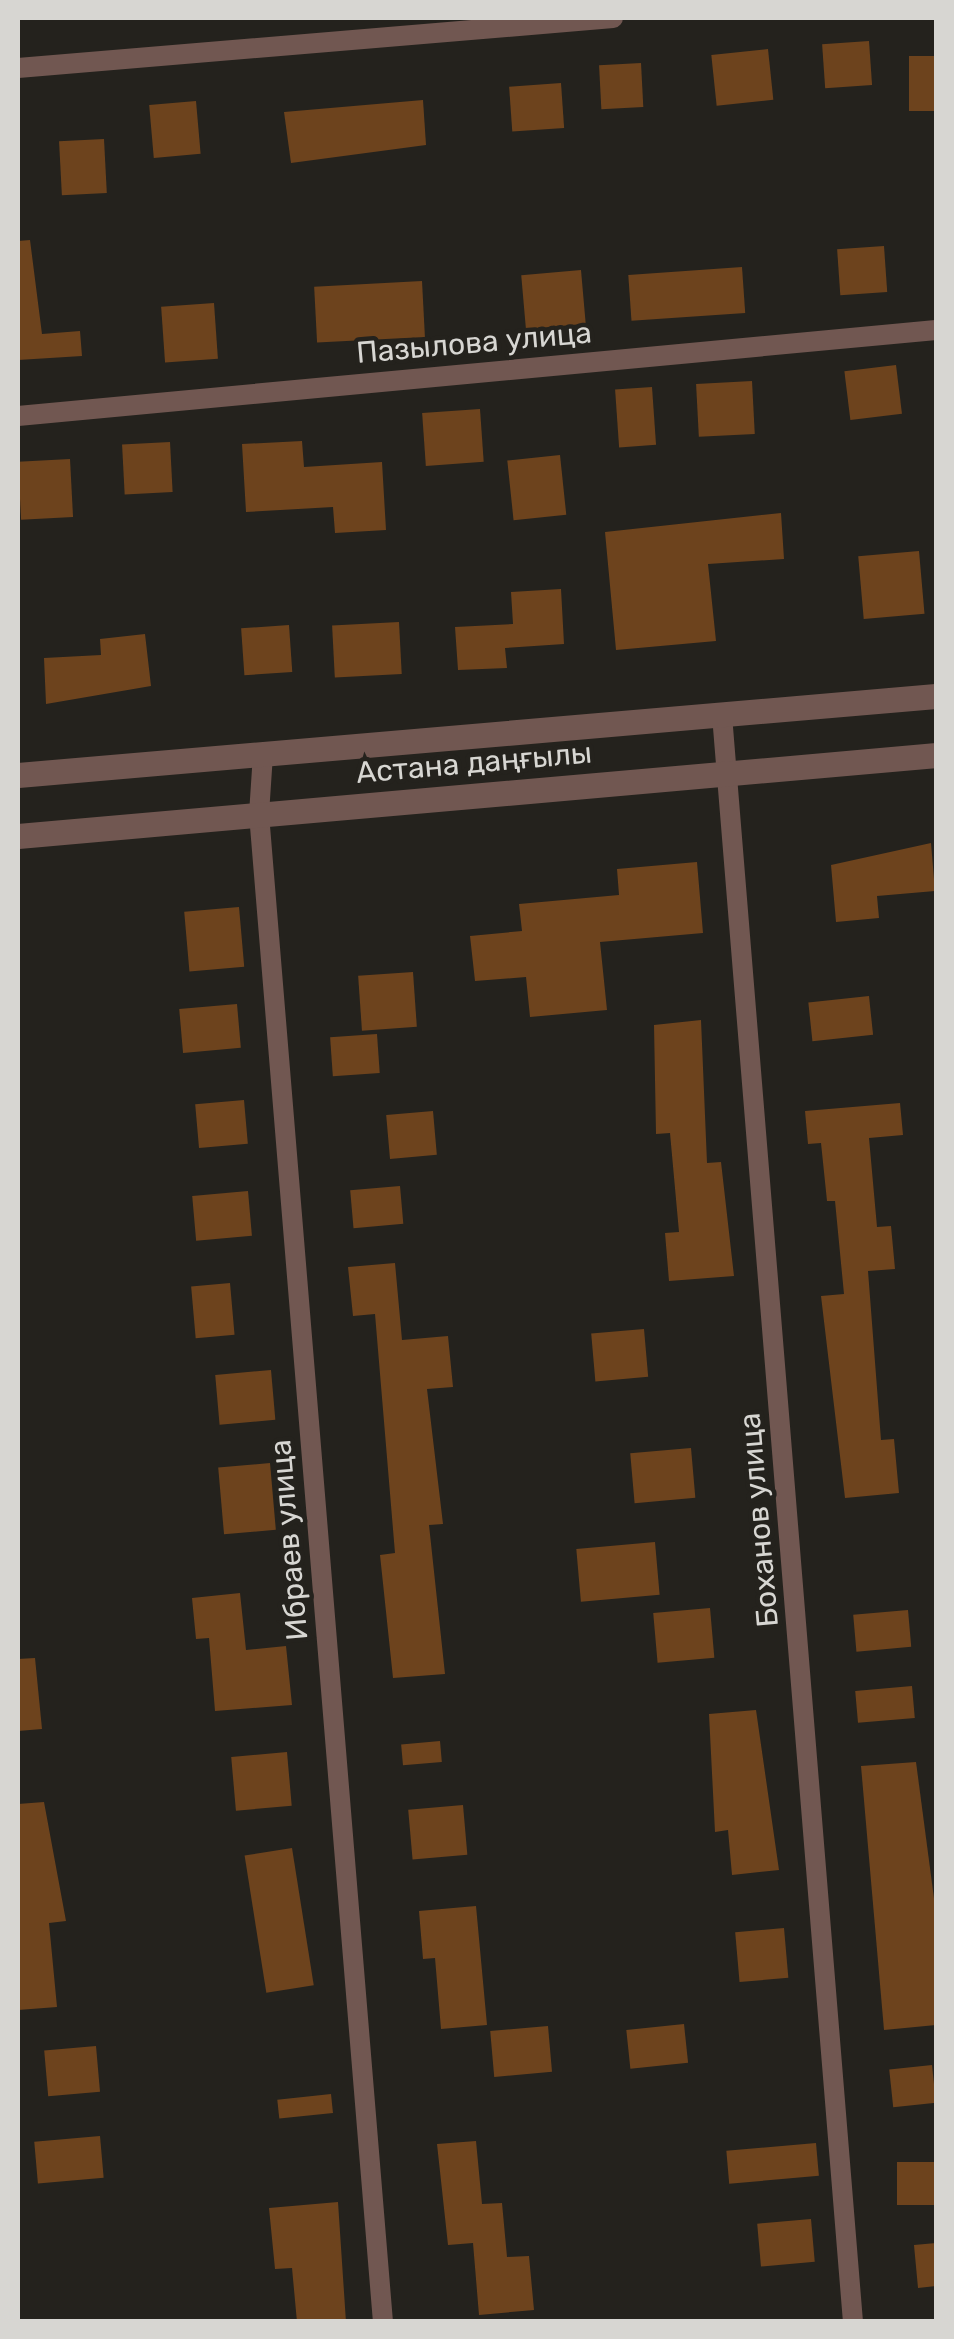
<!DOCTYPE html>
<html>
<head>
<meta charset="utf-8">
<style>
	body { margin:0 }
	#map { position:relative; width:954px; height:2339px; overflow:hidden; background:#24221d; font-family:Rubik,sans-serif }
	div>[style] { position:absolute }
	.building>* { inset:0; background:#6d431d; transform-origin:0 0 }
	.minor>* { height:20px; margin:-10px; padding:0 10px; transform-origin:10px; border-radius:10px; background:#715751 }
	.tertiary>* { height:25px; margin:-12.5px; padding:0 12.5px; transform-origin:12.5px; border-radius:12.5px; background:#715751 }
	span { translate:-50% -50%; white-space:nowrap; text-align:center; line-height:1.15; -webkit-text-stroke:9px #24221d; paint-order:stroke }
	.street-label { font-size:30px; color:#d7d6d2 }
	.frame { position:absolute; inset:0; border:20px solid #d7d6d2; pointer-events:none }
</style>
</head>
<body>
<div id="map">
	<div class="building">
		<div style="left:869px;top:41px;width:44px;height:47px;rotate:86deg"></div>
		<div style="left:768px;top:49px;width:51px;height:57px;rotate:84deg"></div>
		<div style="left:936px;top:56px;width:55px;height:27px;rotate:90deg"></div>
		<div style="left:641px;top:63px;width:44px;height:42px;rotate:87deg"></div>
		<div style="left:561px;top:83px;width:45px;height:52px;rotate:86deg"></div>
		<div style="clip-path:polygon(423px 100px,426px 145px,291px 163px,284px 112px)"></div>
		<div style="left:196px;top:101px;width:53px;height:47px;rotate:85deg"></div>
		<div style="left:104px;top:139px;width:54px;height:45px;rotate:87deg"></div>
		<div style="clip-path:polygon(30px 240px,42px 334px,80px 331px,82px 356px,18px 360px,18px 241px)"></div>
		<div style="left:884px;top:246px;width:46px;height:47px;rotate:86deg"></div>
		<div style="left:742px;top:267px;width:46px;height:114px;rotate:86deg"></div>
		<div style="left:581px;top:270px;width:54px;height:60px;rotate:85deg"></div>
		<div style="left:422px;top:281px;width:56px;height:108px;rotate:87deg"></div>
		<div style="left:214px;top:303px;width:56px;height:53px;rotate:86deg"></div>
		<div style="left:896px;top:365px;width:49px;height:52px;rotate:83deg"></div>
		<div style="left:752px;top:381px;width:53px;height:56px;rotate:87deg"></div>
		<div style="left:652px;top:387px;width:58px;height:37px;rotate:86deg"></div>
		<div style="left:480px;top:409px;width:53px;height:58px;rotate:86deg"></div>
		<div style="clip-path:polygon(302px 441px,304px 467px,382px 462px,386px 530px,335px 533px,333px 507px,246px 512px,242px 444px)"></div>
		<div style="left:170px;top:442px;width:50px;height:48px;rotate:87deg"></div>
		<div style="left:560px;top:455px;width:60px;height:53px;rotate:84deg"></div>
		<div style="left:70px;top:459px;width:58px;height:52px;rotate:87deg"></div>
		<div style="clip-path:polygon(781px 513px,784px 559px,708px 564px,716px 641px,616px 650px,605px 532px)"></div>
		<div style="left:919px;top:551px;width:63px;height:61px;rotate:85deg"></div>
		<div style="clip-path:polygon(561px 589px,564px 644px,505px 648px,507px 668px,458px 670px,455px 627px,513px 624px,511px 592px)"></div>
		<div style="left:399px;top:622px;width:52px;height:67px;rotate:87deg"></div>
		<div style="left:289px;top:625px;width:47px;height:48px;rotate:86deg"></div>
		<div style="clip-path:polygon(145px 634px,151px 686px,46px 704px,44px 658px,101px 655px,100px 639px)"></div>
		<div style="clip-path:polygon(931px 843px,935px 891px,877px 896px,879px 918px,836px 922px,831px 865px)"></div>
		<div style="clip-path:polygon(697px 862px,703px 933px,600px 942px,607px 1010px,530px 1017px,526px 977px,475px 981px,470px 936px,522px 931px,519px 904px,619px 895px,617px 869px)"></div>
		<div style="left:239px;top:907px;width:60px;height:55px;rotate:85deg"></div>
		<div style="left:413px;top:972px;width:55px;height:55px;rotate:86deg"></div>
		<div style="left:869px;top:996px;width:39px;height:61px;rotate:84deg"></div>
		<div style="left:237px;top:1004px;width:44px;height:58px;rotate:85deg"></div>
		<div style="clip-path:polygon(701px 1020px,707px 1163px,721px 1162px,734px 1276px,669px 1281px,665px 1233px,679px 1232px,670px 1133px,656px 1134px,654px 1025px)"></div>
		<div style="left:377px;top:1034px;width:39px;height:47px;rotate:86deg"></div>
		<div style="left:244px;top:1100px;width:44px;height:49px;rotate:85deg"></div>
		<div style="clip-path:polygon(900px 1103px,903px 1135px,869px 1138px,877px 1227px,891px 1226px,895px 1269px,868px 1271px,881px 1440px,894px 1439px,899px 1493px,845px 1498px,821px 1296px,844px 1294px,835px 1201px,827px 1201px,821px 1143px,808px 1144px,805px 1111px)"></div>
		<div style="left:433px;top:1111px;width:44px;height:47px;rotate:85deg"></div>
		<div style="left:400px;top:1186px;width:38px;height:50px;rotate:85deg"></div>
		<div style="left:248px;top:1191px;width:45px;height:56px;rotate:85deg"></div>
		<div style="clip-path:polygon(395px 1263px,402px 1340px,448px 1336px,453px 1387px,427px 1389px,443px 1524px,429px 1525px,445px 1674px,393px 1678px,380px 1555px,395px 1553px,375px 1314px,353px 1316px,348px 1267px)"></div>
		<div style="left:230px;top:1283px;width:52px;height:39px;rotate:85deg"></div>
		<div style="left:644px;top:1329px;width:48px;height:53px;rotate:85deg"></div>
		<div style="left:271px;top:1370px;width:50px;height:56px;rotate:85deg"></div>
		<div style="left:691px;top:1448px;width:50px;height:61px;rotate:85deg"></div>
		<div style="left:270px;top:1463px;width:67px;height:52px;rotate:85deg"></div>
		<div style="left:655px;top:1542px;width:53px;height:79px;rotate:85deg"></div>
		<div style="clip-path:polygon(240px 1593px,246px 1650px,286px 1646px,292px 1705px,215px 1711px,209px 1638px,196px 1639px,192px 1598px)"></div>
		<div style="left:710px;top:1608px;width:50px;height:57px;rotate:85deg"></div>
		<div style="left:908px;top:1610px;width:37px;height:55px;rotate:85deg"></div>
		<div style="clip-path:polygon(35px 1658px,42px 1729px,18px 1731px,18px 1659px)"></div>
		<div style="left:912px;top:1686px;width:32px;height:57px;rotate:85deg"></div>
		<div style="clip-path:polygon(756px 1710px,779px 1870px,732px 1875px,728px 1830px,715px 1832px,709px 1714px)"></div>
		<div style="left:440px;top:1741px;width:21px;height:39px;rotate:85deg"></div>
		<div style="left:287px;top:1752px;width:54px;height:56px;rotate:85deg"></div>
		<div style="clip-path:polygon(916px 1762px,935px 1906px,936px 2025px,884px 2030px,861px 1766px)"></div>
		<div style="clip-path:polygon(44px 1802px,66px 1921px,49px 1923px,57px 2007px,18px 2010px,18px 1804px)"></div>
		<div style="left:463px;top:1805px;width:50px;height:55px;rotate:85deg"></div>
		<div style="left:292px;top:1848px;width:139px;height:48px;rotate:81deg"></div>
		<div style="clip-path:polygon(476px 1906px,487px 2025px,441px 2029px,435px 1958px,423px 1959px,419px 1911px)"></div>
		<div style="left:784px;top:1928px;width:50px;height:49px;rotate:85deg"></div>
		<div style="left:684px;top:2024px;width:39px;height:58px;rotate:84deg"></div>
		<div style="left:548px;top:2026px;width:46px;height:58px;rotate:85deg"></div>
		<div style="left:96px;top:2046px;width:46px;height:52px;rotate:85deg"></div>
		<div style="left:932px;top:2065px;width:38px;height:43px;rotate:84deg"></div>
		<div style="left:331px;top:2094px;width:19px;height:54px;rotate:84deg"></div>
		<div style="left:100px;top:2136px;width:42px;height:66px;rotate:85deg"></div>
		<div style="clip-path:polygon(476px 2141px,482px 2204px,502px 2203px,507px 2257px,529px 2256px,534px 2310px,479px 2315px,473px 2243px,448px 2245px,437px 2144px)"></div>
		<div style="left:816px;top:2143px;width:33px;height:90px;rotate:85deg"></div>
		<div style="left:936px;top:2162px;width:43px;height:39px;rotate:90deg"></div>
		<div style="clip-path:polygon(338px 2202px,346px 2322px,297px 2322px,292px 2268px,275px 2269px,269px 2208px)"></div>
		<div style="left:811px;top:2219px;width:43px;height:54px;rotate:85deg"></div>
		<div style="clip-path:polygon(936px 2243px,936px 2286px,918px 2288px,914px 2245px)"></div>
	</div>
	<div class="minor">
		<div style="left:18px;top:68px;width:597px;rotate:-4.8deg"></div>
		<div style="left:18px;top:416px;width:922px;rotate:-5.35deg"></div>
		<div style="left:722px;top:715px;width:1612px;rotate:85.34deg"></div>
		<div style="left:263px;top:754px;width:60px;rotate:93.8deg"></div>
		<div style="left:259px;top:814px;width:1513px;rotate:85.3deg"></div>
	</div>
	<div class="tertiary">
		<div style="left:18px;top:775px;width:921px;rotate:-4.92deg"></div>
		<div style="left:18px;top:836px;width:922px;rotate:-5.04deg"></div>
	</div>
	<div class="street-label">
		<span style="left:474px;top:343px;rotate:-5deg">Пазылова улица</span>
		<span style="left:474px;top:763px;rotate:-5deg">Астана даңғылы</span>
		<span style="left:759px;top:1520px;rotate:-95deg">Боханов улица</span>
		<span style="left:289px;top:1540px;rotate:-95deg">Ибраев улица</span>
	</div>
	<div class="frame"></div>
</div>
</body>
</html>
